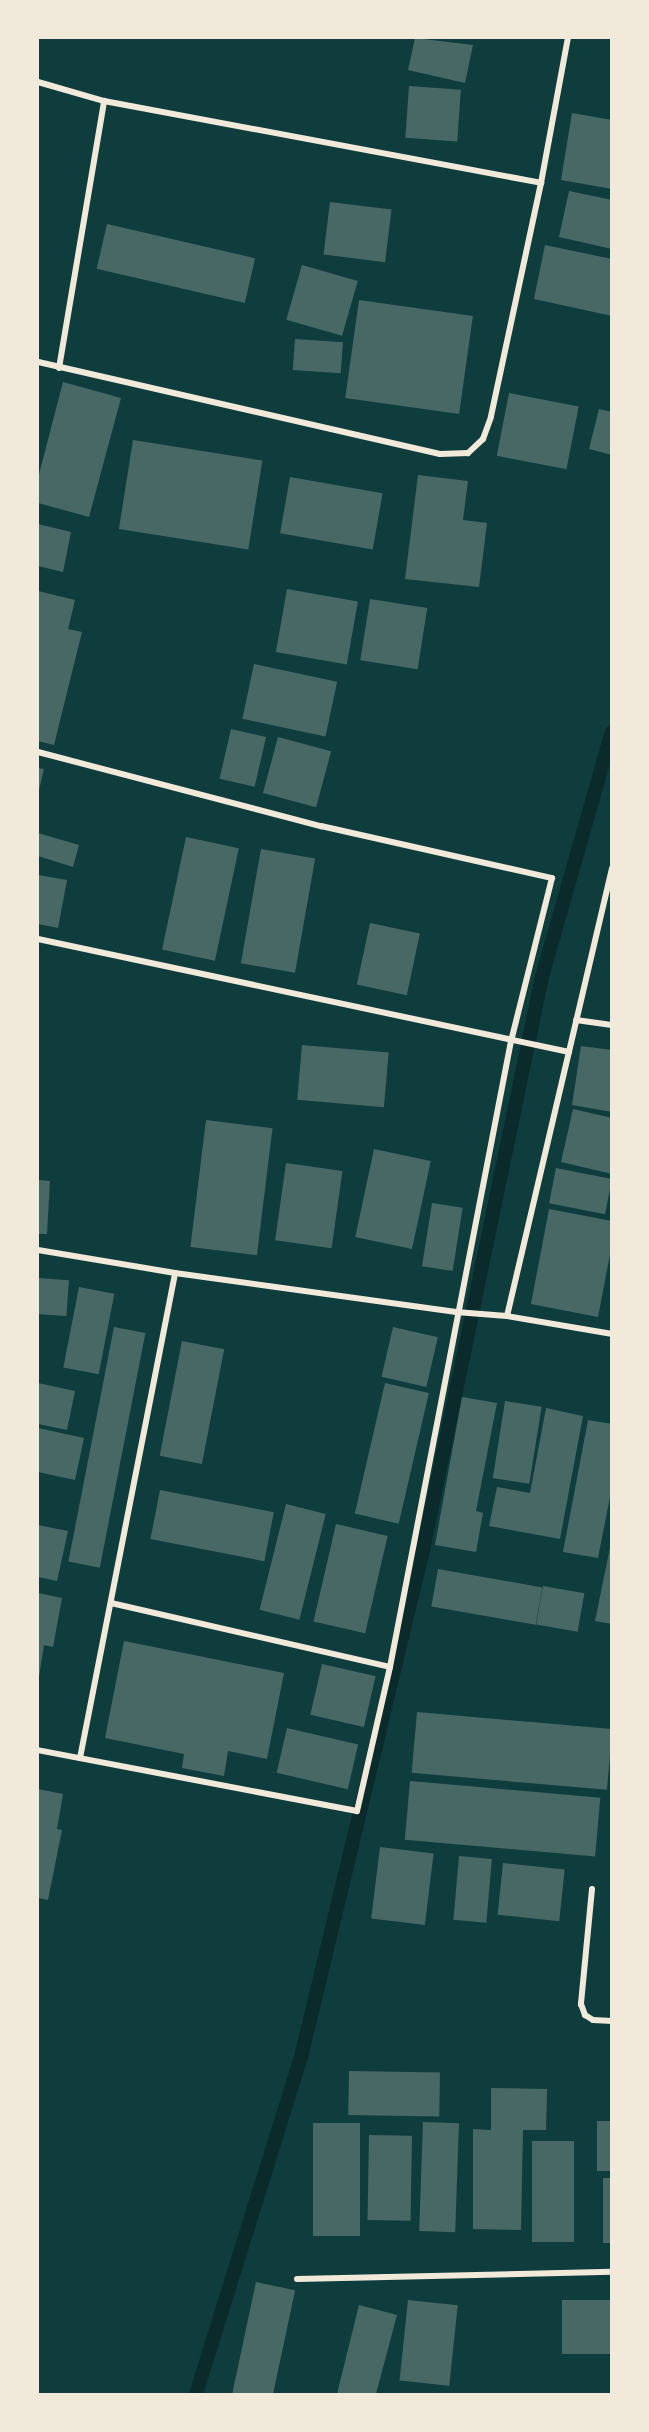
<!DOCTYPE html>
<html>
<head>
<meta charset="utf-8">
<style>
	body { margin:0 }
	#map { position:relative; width:649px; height:2432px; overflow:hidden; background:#0f3d3e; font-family:"Roboto Condensed",sans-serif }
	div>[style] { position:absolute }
	.stream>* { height:14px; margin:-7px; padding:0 7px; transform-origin:7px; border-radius:7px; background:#0a2a2b }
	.building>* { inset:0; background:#486865; transform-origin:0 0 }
	.minor>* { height:6px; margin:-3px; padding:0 3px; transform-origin:3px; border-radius:3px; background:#f1e9da }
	span { translate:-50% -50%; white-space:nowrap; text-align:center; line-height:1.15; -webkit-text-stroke:4.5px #f1e9da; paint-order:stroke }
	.frame { position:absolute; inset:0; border:39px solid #f1e9da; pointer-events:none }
</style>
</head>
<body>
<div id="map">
	<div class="stream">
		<div style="left:196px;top:2394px;width:353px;rotate:-72.7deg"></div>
		<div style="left:301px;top:2057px;width:521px;rotate:-76.47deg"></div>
		<div style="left:423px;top:1550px;width:585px;rotate:-78.27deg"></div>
		<div style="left:542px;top:977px;width:255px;rotate:-74.1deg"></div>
	</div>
	<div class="building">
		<div style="clip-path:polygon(415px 38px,473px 45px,465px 83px,408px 70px)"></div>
		<div style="left:409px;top:86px;width:52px;height:52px;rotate:4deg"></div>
		<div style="clip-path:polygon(572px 113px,612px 120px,612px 189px,561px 180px)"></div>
		<div style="clip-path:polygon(569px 191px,612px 200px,612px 249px,559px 237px)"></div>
		<div style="left:330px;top:202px;width:62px;height:53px;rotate:7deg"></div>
		<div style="left:107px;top:224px;width:152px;height:46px;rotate:13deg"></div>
		<div style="clip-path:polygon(545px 245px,612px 259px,612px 316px,534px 299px)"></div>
		<div style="left:302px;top:265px;width:58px;height:57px;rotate:16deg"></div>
		<div style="left:359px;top:300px;width:115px;height:99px;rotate:8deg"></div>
		<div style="left:295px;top:339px;width:48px;height:31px;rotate:4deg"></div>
		<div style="clip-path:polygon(63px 382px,121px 398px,89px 517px,38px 503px,38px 478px)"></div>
		<div style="left:509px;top:393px;width:71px;height:64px;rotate:11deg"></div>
		<div style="clip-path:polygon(599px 409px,612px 412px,612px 455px,589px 449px)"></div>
		<div style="left:133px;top:440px;width:131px;height:90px;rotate:9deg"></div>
		<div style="clip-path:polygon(418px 475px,468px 481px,463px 520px,487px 523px,479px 587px,405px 579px)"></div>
		<div style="left:290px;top:477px;width:94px;height:57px;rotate:10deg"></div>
		<div style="clip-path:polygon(38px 524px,71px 532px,63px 572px,38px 566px)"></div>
		<div style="left:287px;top:589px;width:72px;height:64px;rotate:10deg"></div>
		<div style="clip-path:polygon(38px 591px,75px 600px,68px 629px,82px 632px,54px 745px,38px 741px)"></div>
		<div style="left:370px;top:599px;width:58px;height:62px;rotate:9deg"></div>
		<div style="left:254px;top:664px;width:85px;height:56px;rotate:12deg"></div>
		<div style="left:231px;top:729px;width:36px;height:51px;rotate:13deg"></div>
		<div style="left:278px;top:737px;width:55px;height:58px;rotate:15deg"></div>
		<div style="clip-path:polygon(38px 768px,44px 769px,38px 794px)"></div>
		<div style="clip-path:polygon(38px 833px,79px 845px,73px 867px,38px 856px)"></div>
		<div style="left:186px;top:837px;width:54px;height:115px;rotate:12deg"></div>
		<div style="left:261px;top:849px;width:55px;height:116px;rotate:10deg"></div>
		<div style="clip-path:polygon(38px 875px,67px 880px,58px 928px,38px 924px)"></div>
		<div style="left:370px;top:923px;width:51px;height:63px;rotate:12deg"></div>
		<div style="left:302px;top:1045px;width:87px;height:55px;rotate:5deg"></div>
		<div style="clip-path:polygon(581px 1046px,612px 1050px,612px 1112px,572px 1105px)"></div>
		<div style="clip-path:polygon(573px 1109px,612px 1118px,612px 1174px,561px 1162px)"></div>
		<div style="left:206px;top:1120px;width:67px;height:128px;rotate:7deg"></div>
		<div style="left:374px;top:1149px;width:58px;height:90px;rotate:12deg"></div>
		<div style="left:286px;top:1163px;width:57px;height:78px;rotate:8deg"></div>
		<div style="left:556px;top:1168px;width:57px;height:36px;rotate:11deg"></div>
		<div style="clip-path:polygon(38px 1180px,50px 1181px,47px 1234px,38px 1234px)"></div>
		<div style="left:432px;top:1203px;width:31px;height:64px;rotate:9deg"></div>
		<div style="clip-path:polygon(549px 1209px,612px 1221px,612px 1244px,598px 1317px,531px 1304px)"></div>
		<div style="left:38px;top:1278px;width:31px;height:36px;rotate:4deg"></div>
		<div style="left:79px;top:1287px;width:36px;height:82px;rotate:11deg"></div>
		<div style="left:114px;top:1327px;width:32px;height:239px;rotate:11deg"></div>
		<div style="left:393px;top:1327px;width:46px;height:51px;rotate:13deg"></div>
		<div style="left:182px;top:1341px;width:43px;height:117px;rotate:11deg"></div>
		<div style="clip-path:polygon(38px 1383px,75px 1391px,67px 1430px,38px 1424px)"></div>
		<div style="left:385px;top:1383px;width:45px;height:134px;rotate:13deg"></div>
		<div style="clip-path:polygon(462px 1397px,497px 1403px,476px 1511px,483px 1513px,476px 1552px,435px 1545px)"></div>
		<div style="left:505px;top:1401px;width:37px;height:78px;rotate:9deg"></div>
		<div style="clip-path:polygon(546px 1408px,583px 1416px,560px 1539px,489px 1526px,497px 1487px,530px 1493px)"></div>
		<div style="clip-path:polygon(588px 1420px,612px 1424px,612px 1487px,598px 1558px,563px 1552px)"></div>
		<div style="clip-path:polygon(38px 1428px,84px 1438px,75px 1480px,38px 1472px)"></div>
		<div style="left:160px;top:1490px;width:116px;height:50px;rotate:11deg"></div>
		<div style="left:286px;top:1504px;width:41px;height:109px;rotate:14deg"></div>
		<div style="left:336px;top:1524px;width:53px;height:100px;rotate:13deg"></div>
		<div style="clip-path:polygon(38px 1525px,68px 1531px,57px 1581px,38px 1577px)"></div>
		<div style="clip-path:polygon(612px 1538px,612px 1624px,595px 1621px)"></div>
		<div style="left:438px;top:1569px;width:106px;height:38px;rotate:10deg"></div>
		<div style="left:543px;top:1586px;width:42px;height:39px;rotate:10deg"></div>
		<div style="clip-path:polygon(38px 1593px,62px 1598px,53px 1647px,44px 1645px,39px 1677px)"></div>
		<div style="clip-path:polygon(124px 1641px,284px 1673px,267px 1759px,228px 1751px,224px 1776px,182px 1768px,184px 1754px,105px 1738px)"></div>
		<div style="left:322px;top:1664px;width:55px;height:52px;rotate:13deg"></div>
		<div style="left:417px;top:1712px;width:196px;height:61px;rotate:5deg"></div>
		<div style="left:287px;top:1728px;width:73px;height:46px;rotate:13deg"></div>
		<div style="left:410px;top:1781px;width:191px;height:59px;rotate:5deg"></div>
		<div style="clip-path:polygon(38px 1789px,63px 1794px,57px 1829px,62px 1830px,48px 1900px,38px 1898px)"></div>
		<div style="left:380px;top:1847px;width:54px;height:72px;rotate:7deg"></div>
		<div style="left:459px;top:1856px;width:33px;height:64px;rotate:5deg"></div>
		<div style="left:503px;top:1863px;width:62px;height:52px;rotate:6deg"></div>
		<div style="left:349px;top:2071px;width:91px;height:44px;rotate:1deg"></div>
		<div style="clip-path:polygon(491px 2088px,547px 2089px,546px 2130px,523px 2130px,521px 2230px,473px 2229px,473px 2129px,491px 2130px)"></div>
		<div style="left:597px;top:2121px;width:15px;height:50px"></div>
		<div style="left:423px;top:2122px;width:36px;height:109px;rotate:2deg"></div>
		<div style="left:313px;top:2123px;width:47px;height:113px"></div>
		<div style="left:369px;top:2135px;width:43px;height:85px;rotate:1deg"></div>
		<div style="left:532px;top:2141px;width:42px;height:101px"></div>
		<div style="left:603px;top:2178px;width:9px;height:65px"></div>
		<div style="left:256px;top:2282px;width:40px;height:115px;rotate:12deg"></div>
		<div style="left:408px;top:2300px;width:50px;height:81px;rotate:6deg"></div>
		<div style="left:612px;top:2300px;width:54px;height:50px;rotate:90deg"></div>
		<div style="clip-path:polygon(359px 2305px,397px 2315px,376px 2394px,337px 2394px)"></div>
	</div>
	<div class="minor">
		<div style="left:38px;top:82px;width:69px;rotate:16.1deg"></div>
		<div style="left:104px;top:101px;width:445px;rotate:10.6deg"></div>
		<div style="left:541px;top:183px;width:239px;rotate:102.1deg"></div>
		<div style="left:491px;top:417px;width:23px;rotate:110deg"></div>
		<div style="left:483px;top:439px;width:21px;rotate:137deg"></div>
		<div style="left:468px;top:453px;width:28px;rotate:178deg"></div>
		<div style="left:440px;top:454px;width:412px;rotate:-167.1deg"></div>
		<div style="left:541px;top:183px;width:147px;rotate:-79.5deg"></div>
		<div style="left:59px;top:368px;width:271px;rotate:-80.4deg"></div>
		<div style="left:38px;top:752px;width:293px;rotate:14.7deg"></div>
		<div style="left:321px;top:826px;width:237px;rotate:12.7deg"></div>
		<div style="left:552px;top:878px;width:168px;rotate:104.1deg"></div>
		<div style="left:511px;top:1041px;width:638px;rotate:100.94deg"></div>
		<div style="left:390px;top:1667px;width:148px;rotate:102.9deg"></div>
		<div style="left:357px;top:1811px;width:325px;rotate:-169.2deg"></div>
		<div style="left:38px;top:939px;width:543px;rotate:12.01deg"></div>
		<div style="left:576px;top:1020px;width:36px;rotate:8deg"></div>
		<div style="left:38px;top:1250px;width:139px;rotate:9.5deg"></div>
		<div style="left:175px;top:1273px;width:284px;rotate:7.9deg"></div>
		<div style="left:456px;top:1312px;width:51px;rotate:4.5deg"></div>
		<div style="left:507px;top:1316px;width:107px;rotate:9.7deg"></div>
		<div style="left:507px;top:1316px;width:460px;rotate:-76.8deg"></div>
		<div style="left:111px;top:1603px;width:286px;rotate:12.9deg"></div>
		<div style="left:80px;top:1758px;width:494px;rotate:-78.9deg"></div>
		<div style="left:592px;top:1889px;width:116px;rotate:95.5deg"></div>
		<div style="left:581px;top:2004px;width:12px;rotate:70deg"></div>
		<div style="left:585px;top:2015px;width:9px;rotate:32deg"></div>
		<div style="left:593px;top:2020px;width:19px;rotate:3deg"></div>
		<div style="left:297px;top:2279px;width:315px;rotate:-1.3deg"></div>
	</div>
	<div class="frame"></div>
</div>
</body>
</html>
